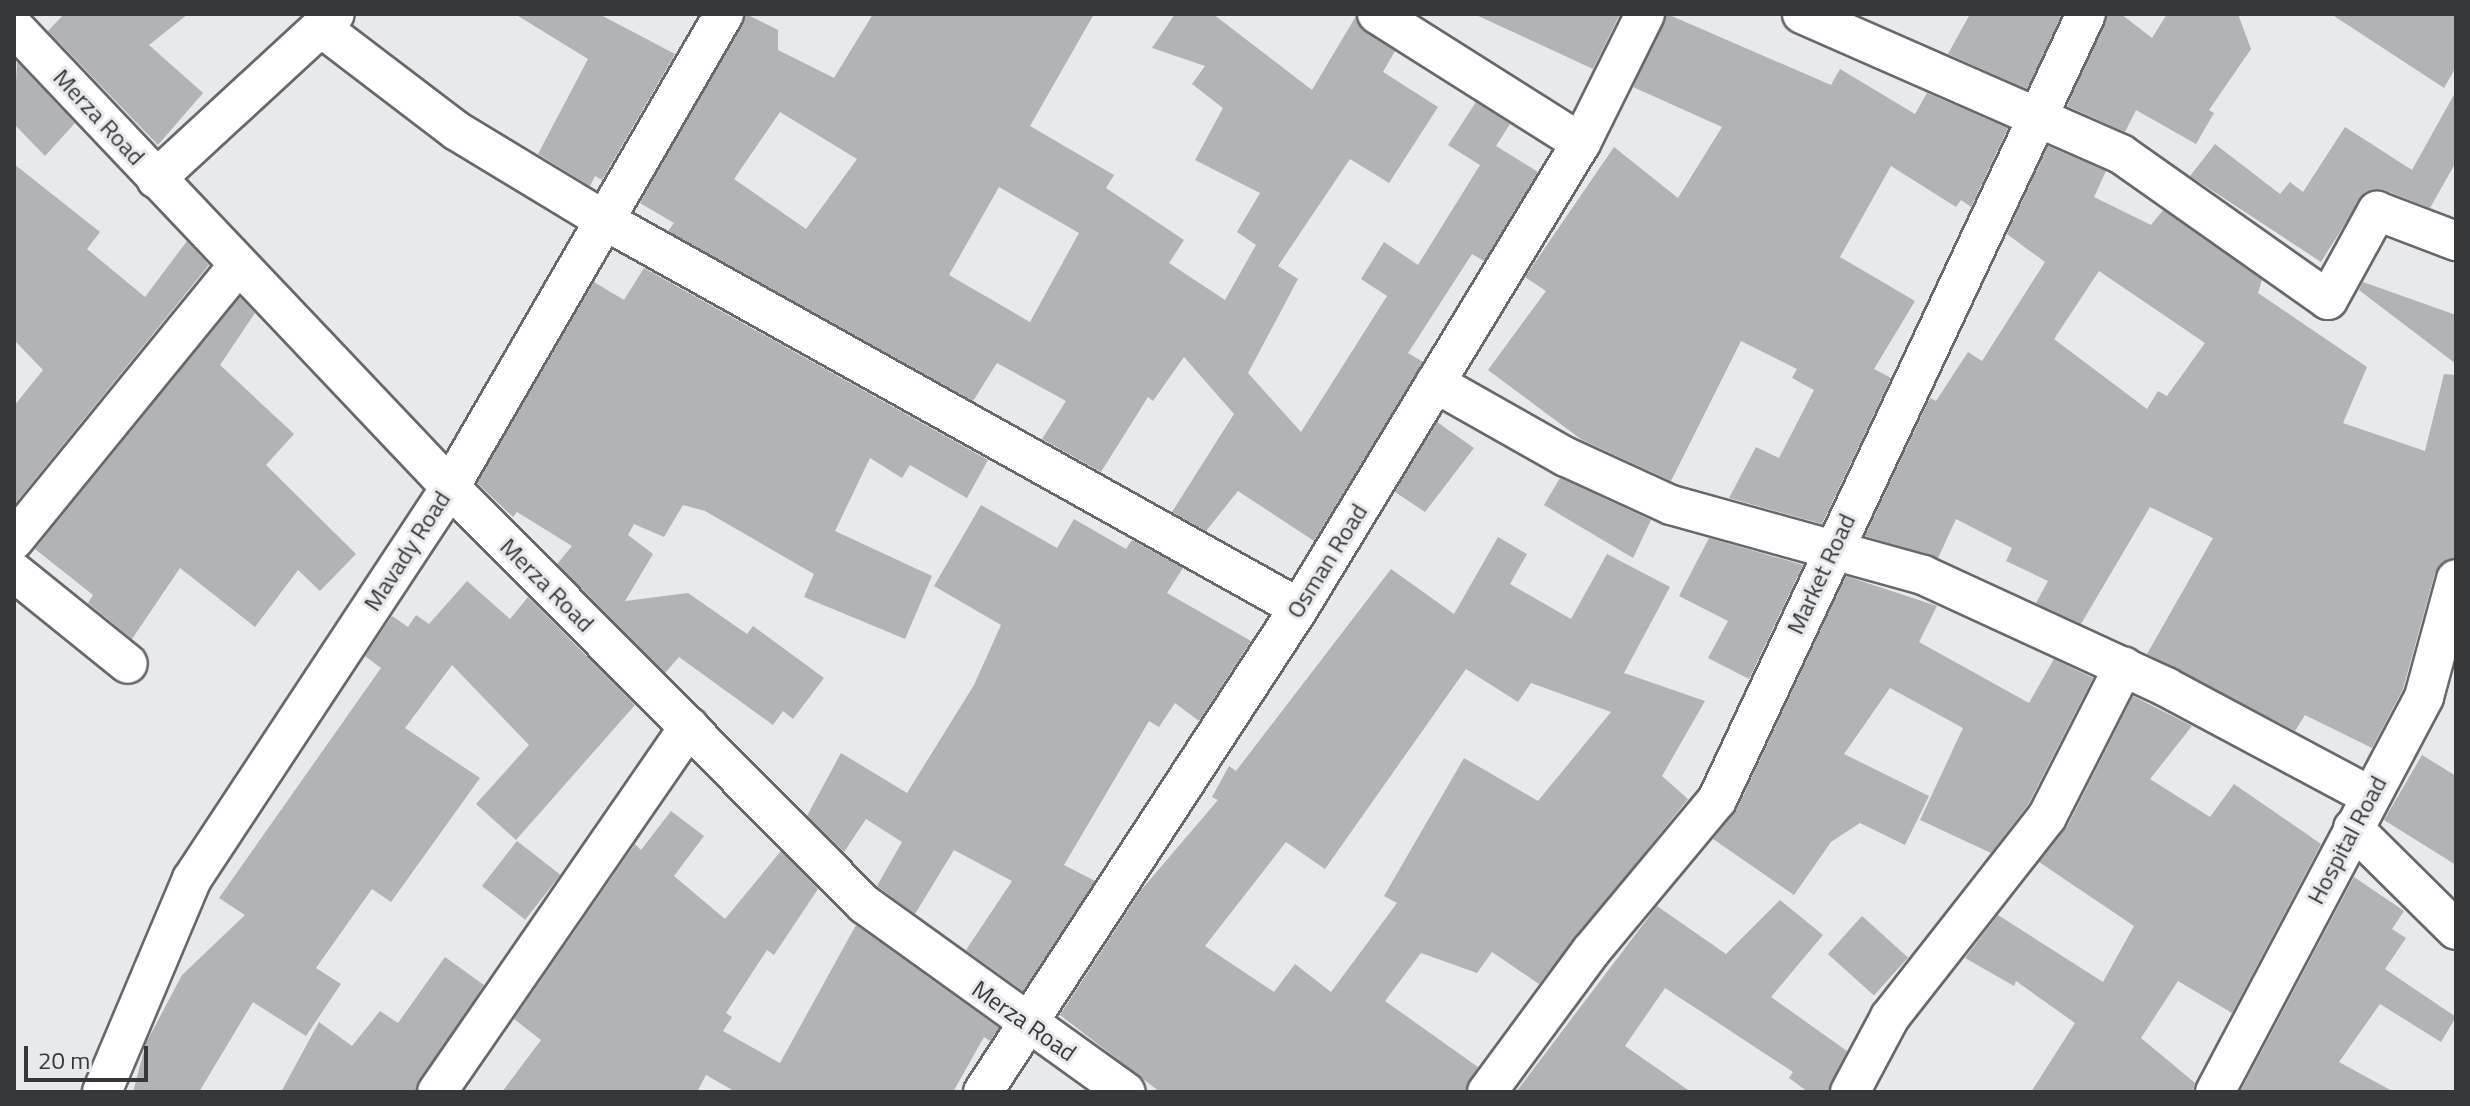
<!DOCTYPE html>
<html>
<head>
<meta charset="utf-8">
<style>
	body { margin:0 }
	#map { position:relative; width:2470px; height:1106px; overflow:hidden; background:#e8e9ed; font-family:"Titillium Web",sans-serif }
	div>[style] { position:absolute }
	.building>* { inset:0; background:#b1b3b6; transform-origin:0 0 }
	.roads { filter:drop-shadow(2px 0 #67686b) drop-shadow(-2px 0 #67686b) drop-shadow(0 2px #67686b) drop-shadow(0 -2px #67686b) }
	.minor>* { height:38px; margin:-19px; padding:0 19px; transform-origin:19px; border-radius:19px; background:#fff }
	span { translate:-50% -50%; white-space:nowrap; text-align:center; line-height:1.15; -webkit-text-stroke:6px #e8e9ed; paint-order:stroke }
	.street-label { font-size:24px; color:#363738 }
	.frame { position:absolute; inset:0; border:16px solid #363738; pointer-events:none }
	.scale { position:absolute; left:24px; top:1046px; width:124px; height:36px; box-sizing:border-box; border:4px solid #363738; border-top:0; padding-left:10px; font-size:24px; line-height:28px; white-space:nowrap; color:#363738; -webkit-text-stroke:6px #e8e9ed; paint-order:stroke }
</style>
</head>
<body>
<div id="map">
	<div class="building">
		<div style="clip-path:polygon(64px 14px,188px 14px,149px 45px,203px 93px,158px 145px,48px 31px)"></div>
		<div style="clip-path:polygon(515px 14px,599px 14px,675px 54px,602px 180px,595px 176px,590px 186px,538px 154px,588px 59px)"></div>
		<div style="clip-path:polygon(evenodd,746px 14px,778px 30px,778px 50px,834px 78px,873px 14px,1094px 14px,1030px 126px,1114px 175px,1106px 188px,1184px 240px,1169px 263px,1225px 300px,1256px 245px,1237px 232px,1260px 193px,1195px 160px,1223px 108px,1192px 84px,1205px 66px,1152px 48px,1175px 14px,1213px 14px,1312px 90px,1356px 16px,1365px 32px,1395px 51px,1383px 72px,1438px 107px,1389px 183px,1350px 159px,1278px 266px,1298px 279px,1248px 373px,1301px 432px,1387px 296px,1361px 279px,1384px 242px,1418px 265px,1480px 165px,1448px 145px,1476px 102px,1510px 124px,1496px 146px,1538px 172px,1484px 261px,1472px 254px,1408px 353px,1423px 362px,1314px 541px,1238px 491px,1206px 531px,1172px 512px,1234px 414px,1184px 357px,1153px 401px,1148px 397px,1101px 472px,1042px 439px,1066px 401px,997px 363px,973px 401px,668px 231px,674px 223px,640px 203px,746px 14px,780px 112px,857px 159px,806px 229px,734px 179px,780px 112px,746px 14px,999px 187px,1079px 233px,1030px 322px,949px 275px,999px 187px)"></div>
		<div style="clip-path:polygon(1474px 14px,1620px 14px,1593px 69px)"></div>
		<div style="clip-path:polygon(1667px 14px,1831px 85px,1840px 69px,1915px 114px,1927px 93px,2008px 128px,1971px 207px,1961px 200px,1956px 207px,1891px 166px,1840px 257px,1915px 301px,1874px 369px,1891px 378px,1822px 524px,1729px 498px,1756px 447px,1779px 458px,1814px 390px,1792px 378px,1797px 369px,1741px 341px,1671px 481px,1582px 440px,1488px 370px,1546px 291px,1525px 277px,1614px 147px,1678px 198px,1722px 127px,1633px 87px)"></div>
		<div style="clip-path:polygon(1970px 14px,2062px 14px,2027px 89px,1948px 54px)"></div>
		<div style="clip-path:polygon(2108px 14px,2121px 14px,2152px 38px,2167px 14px,2238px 14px,2251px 49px,2209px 110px,2214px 113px,2196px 144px,2136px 110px,2125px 132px,2067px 106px)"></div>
		<div style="clip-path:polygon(2331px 14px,2456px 14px,2456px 67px,2444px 88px)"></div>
		<div style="clip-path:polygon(17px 62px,75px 123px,45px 156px,14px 124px)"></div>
		<div style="clip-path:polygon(2456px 91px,2456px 162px,2430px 208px,2384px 190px,2365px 192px,2321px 262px,2190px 176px,2215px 144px,2280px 194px,2290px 182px,2303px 192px,2345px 127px,2412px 170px)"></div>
		<div style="clip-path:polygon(evenodd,2048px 146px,2106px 171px,2094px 197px,2151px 225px,2163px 210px,2262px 280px,2258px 293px,2367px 367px,2343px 423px,2425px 451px,2444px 374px,2456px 375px,2456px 558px,2435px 573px,2403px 689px,2372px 748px,2305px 715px,2295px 731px,2147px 654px,2213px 538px,2150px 507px,2081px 624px,2036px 603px,2048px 581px,2006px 561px,2012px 548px,1956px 519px,1938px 558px,1865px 536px,1930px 398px,1936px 401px,1968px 352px,1982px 361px,2045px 262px,2007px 234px,2048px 146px,2099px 271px,2205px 343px,2167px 396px,2158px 391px,2147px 409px,2054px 339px,2099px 271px)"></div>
		<div style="clip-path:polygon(14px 164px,100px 232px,87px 249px,145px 297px,187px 241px,209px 265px,14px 505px,14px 406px,43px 370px,14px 340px)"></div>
		<div style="clip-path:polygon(644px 268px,988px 460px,967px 498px,910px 465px,902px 478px,870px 458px,835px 531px,932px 576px,905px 639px,804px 597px,814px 574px,705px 511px,683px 505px,664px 537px,634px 524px,628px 535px,653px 554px,625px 601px,688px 593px,747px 634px,753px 626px,824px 678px,793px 719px,783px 711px,773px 725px,679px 657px,665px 673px,557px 564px,572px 546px,517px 512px,513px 517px,477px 483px,594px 282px,624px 300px)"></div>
		<div style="clip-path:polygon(2363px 282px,2456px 315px,2456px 364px,2359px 290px)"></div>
		<div style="clip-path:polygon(240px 297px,255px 313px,220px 365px,294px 434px,266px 465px,356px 554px,320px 591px,298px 570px,255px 627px,180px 568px,132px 639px,88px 603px,93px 595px,35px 549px)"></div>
		<div style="clip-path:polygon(1437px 422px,1474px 448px,1425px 512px,1395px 492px)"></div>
		<div style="clip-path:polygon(1560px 478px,1651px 520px,1633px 558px,1544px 505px)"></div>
		<div style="clip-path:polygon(981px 505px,1057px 548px,1074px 519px,1126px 549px,1132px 540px,1183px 568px,1167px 593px,1251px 641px,1199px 721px,1175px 703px,1159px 727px,1149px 721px,1064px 865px,1095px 881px,1023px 991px,966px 950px,1012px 881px,954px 850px,915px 914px,877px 886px,902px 842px,866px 819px,844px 852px,807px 816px,841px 753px,907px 793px,974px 685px,1001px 625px,934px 586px)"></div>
		<div style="clip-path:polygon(evenodd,1498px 537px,1527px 554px,1510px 584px,1571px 619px,1607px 554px,1670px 587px,1624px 673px,1705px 701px,1662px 776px,1688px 799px,1539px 984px,1492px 952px,1477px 973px,1421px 953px,1385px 1001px,1478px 1067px,1465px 1092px,1160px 1092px,1060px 1015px,1142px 889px,1218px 800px,1212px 797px,1229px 766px,1236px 771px,1391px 569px,1454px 614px,1498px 537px,1466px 669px,1518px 702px,1531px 683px,1611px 712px,1538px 801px,1464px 758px,1384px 896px,1397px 903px,1331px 992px,1295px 964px,1274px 992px,1205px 946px,1286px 842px,1325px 869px,1466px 669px)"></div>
		<div style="clip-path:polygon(1709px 538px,1803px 565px,1749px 679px,1708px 658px,1728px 621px,1679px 596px)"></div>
		<div style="clip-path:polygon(1846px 576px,1937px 606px,1919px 642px,2029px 703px,2054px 659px,2093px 678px,2028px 805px,1991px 853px,1920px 820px,1963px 728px,1890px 688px,1844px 754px,1929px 796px,1905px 845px,1860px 823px,1831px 842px,1794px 895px,1713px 839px,1737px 809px)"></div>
		<div style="clip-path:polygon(467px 581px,510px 619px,528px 597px,635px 705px,516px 840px,476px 804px,529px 745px,452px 665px,405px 728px,480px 778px,391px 902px,372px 889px,316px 968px,341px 984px,306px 1036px,253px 1002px,199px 1092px,133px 1092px,146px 1043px,182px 975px,245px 915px,219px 898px,381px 668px,365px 656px,392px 616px,408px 627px,416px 615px,429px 624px)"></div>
		<div style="clip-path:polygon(2133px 696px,2192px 726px,2150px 779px,2210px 817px,2234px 784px,2321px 844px,2232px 1013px,2178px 981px,2141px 1038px,2195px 1083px,2193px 1092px,2031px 1092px,2075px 1023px,2016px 981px,2014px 986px,1965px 958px,1998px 915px,2103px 982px,2134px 926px,2039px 862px,2067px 827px)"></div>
		<div style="clip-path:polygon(2422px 755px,2456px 776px,2456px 865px,2384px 820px)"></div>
		<div style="clip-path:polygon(671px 811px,704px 836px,674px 876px,725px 919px,781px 851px,818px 889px,774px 955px,767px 950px,726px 1013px,732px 1017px,723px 1031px,780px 1063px,856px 925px,999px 1028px,990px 1041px,984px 1037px,953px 1092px,736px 1092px,706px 1075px,697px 1092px,502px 1092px,541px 1040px,514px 1019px,635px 844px,641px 850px)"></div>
		<div style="left:517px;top:841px;width:55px;height:57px;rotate:38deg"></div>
		<div style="clip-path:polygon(2354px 877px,2404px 911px,2392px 929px,2406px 938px,2385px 969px,2456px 1017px,2441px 1042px,2380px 1004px,2339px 1062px,2394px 1092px,2240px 1092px)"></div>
		<div style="clip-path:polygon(1780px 900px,1823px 935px,1771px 997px,1847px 1051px,1828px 1092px,1808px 1092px,1789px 1078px,1793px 1072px,1665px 988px,1625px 1046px,1691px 1092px,1516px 1092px,1657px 906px,1726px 954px)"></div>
		<div style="left:1862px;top:916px;width:62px;height:51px;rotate:42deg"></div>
		<div style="clip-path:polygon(445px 957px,484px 985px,415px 1092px,281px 1092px,319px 1022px,352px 1046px,380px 1011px,398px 1023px)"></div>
	</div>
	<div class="roads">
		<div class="minor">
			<div style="left:1377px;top:14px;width:241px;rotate:32.3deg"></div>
			<div style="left:1802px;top:14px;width:348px;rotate:23.7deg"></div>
			<div style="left:2121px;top:154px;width:253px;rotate:35.2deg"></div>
			<div style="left:2328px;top:300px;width:102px;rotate:-61.2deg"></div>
			<div style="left:2377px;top:211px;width:85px;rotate:20.8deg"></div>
			<div style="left:14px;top:27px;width:634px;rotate:46.53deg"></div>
			<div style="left:450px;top:487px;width:588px;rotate:45.21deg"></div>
			<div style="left:864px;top:904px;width:322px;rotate:35.7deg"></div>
			<div style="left:323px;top:29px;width:168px;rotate:37.3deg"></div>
			<div style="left:457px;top:131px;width:172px;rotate:31.2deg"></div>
			<div style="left:604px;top:220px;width:796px;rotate:29.17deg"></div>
			<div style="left:156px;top:179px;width:243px;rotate:-42.7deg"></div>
			<div style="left:1435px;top:383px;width:150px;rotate:29.5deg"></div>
			<div style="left:1566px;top:457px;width:115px;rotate:24.6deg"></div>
			<div style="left:1671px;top:505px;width:262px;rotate:15.5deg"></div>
			<div style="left:1923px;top:575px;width:268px;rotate:24.7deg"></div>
			<div style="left:2166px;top:687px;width:231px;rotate:28.1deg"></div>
			<div style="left:14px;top:540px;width:355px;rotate:-50.8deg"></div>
			<div style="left:14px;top:572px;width:146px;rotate:38.9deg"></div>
			<div style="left:2353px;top:828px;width:145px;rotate:44.7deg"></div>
			<div style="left:102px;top:1092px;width:231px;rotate:-67.1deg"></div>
			<div style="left:192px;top:879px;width:469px;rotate:-56.6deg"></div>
			<div style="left:450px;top:487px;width:547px;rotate:-59.92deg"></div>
			<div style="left:437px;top:1092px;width:444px;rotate:-55.4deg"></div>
			<div style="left:983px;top:1092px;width:578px;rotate:-56.86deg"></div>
			<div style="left:1299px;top:608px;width:544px;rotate:-58.77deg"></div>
			<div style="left:1581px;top:143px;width:144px;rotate:-63.6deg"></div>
			<div style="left:1487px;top:1092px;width:175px;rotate:-53.6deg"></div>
			<div style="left:1591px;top:951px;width:197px;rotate:-50.2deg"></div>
			<div style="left:1717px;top:800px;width:868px;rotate:-64.85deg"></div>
			<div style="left:1850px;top:1092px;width:85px;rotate:-61.9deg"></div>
			<div style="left:1890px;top:1017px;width:254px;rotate:-51.9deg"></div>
			<div style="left:2047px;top:817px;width:169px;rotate:-63deg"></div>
			<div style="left:2215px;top:1092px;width:447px;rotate:-62.1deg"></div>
			<div style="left:2424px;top:697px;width:122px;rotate:-74.8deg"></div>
		</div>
	</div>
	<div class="street-label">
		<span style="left:99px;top:117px;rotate:47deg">Merza Road</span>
		<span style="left:407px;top:551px;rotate:-57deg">Mavady Road</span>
		<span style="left:1327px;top:561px;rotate:-58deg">Osman Road</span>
		<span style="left:1821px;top:574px;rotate:-65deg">Market Road</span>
		<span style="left:547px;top:585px;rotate:45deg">Merza Road</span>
		<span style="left:2347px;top:840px;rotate:-62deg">Hospital Road</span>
		<span style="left:1024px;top:1021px;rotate:35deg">Merza Road</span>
	</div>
	<div class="frame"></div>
	<div class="scale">20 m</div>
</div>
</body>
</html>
